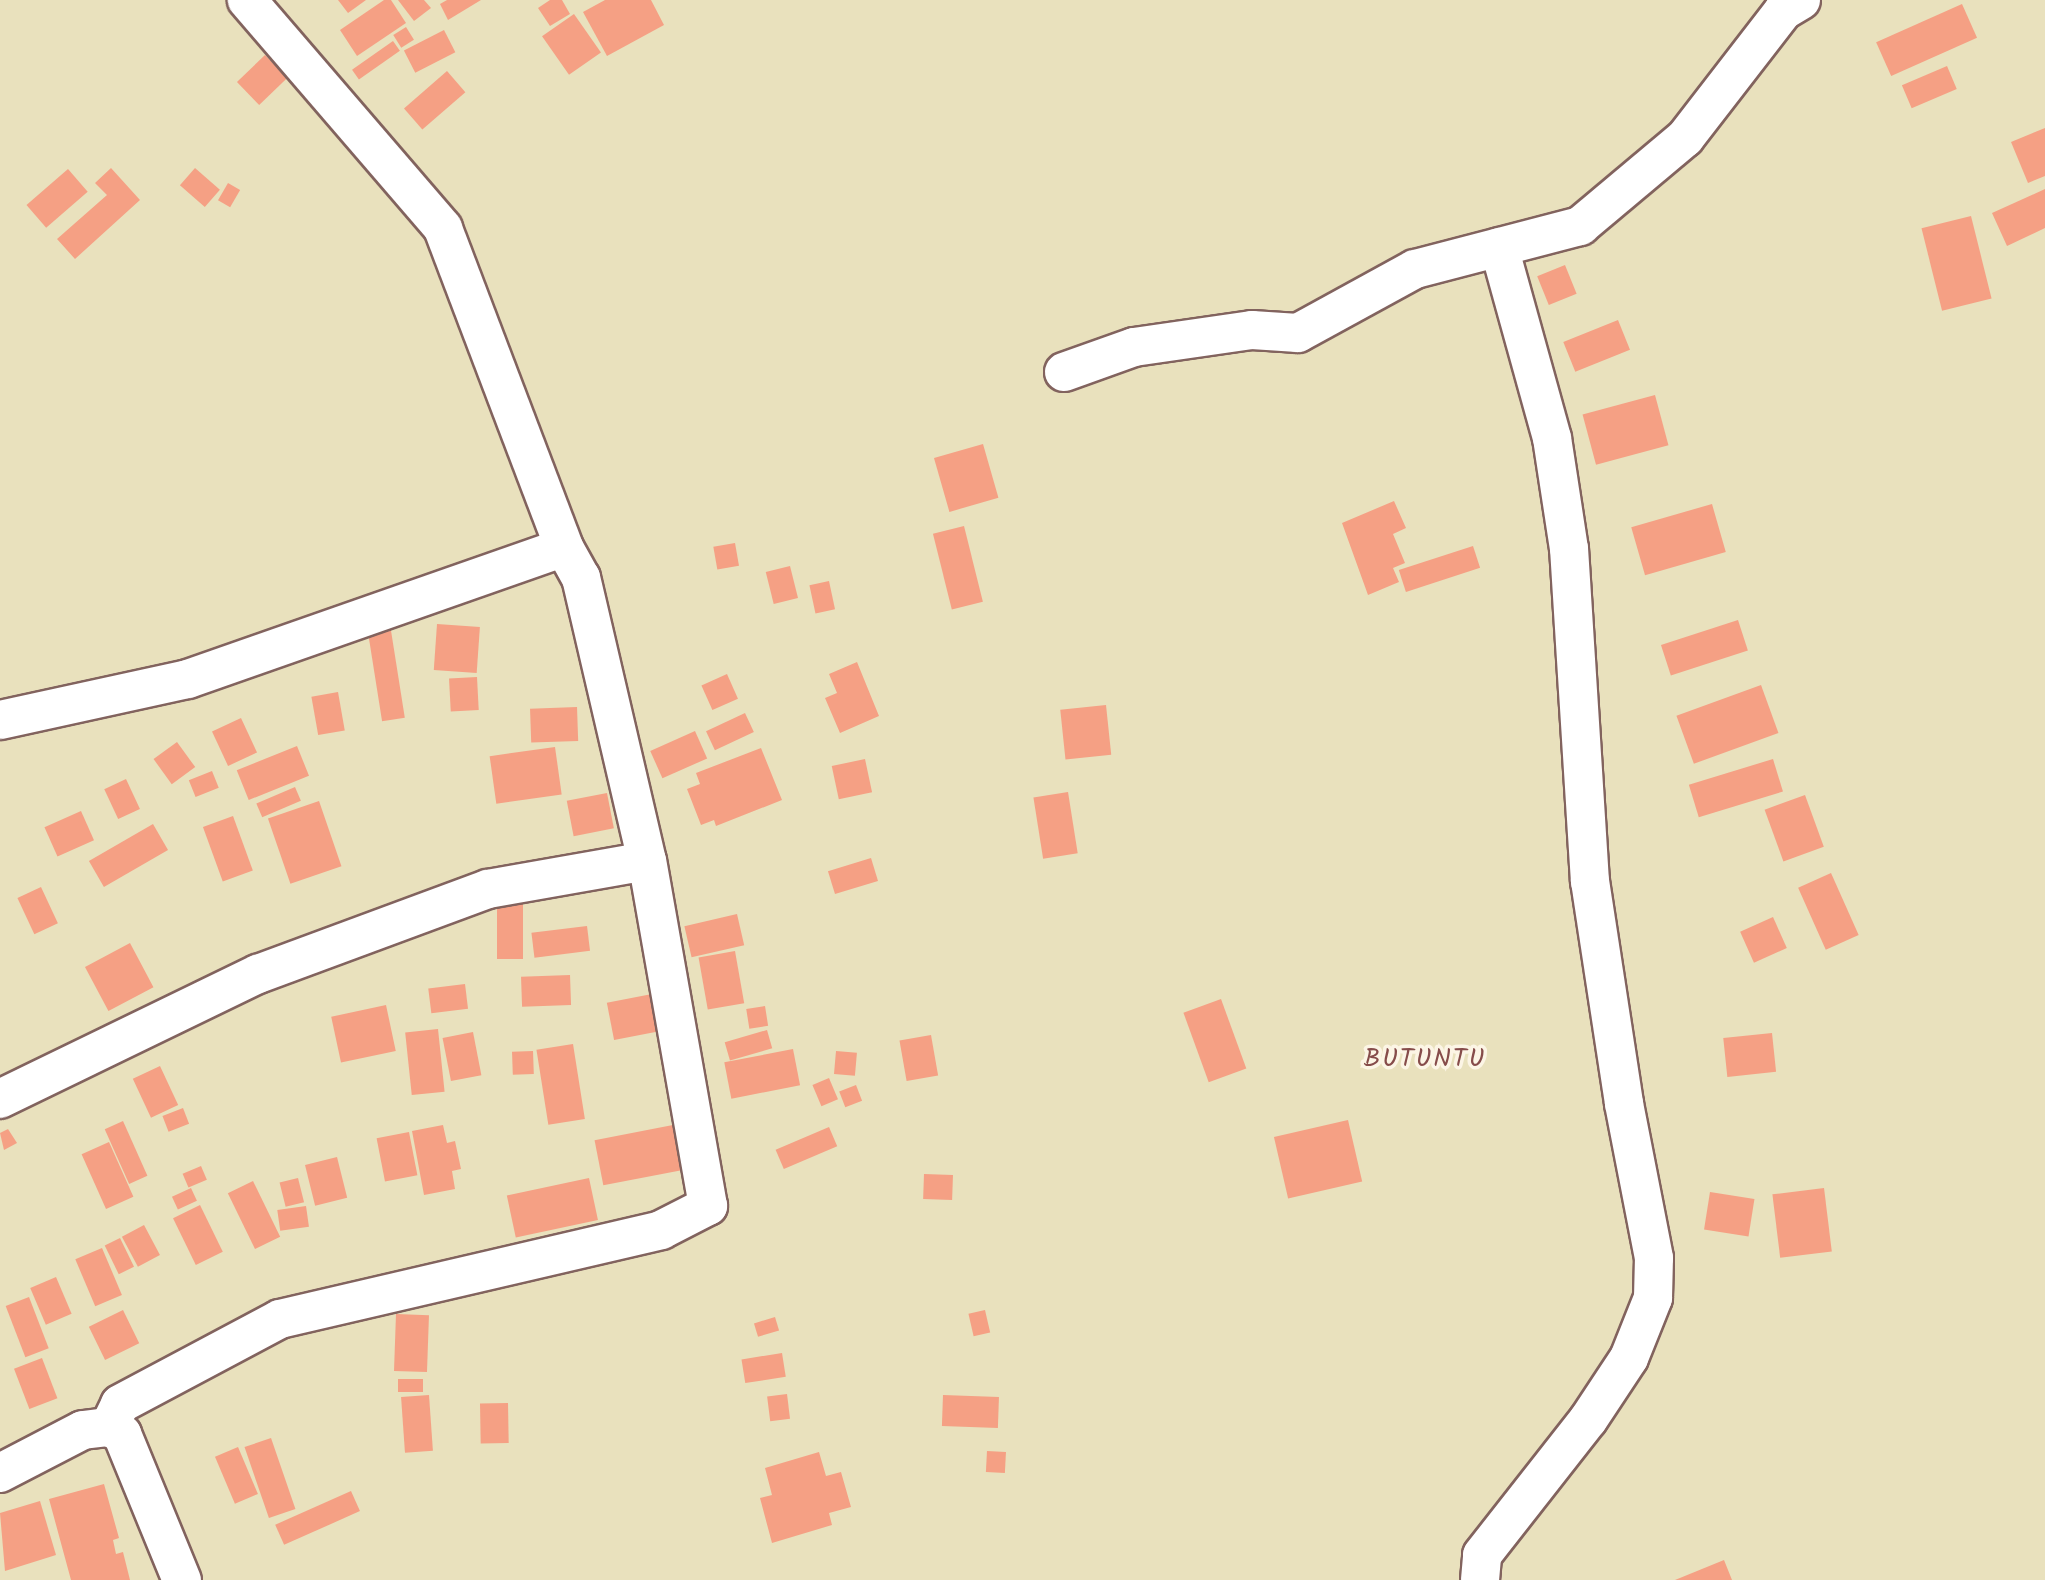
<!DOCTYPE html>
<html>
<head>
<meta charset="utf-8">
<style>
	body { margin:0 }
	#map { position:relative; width:2045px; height:1580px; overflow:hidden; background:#e9e1bd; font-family:Kalam,sans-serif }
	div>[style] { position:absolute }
	.building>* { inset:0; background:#f5a084; transform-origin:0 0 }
	.roads { filter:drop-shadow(2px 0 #82635e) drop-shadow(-2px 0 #82635e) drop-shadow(0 2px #82635e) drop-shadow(0 -2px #82635e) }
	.street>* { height:38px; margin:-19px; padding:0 19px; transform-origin:19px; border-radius:19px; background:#fff }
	span { translate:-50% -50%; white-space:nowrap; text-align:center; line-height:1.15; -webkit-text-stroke:7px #fcf5e5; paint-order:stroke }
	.quarter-label { font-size:26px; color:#864c4a; letter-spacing:2px }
</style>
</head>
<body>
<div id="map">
	<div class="building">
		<div style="clip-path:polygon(338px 0,366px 0,348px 13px)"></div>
		<div style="clip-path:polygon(384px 0,391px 0,406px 23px,357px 56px,340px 30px)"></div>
		<div style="clip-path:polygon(398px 0,424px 0,431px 8px,414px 21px)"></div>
		<div style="clip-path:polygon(447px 0,481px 0,448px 20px,440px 4px)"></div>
		<div style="clip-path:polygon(550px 0,562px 0,570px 14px,550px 26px,538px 8px)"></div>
		<div style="clip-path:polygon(605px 0,651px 0,664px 25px,607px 56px,583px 12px)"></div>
		<div style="left:1962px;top:4px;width:37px;height:94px;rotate:66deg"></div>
		<div style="left:574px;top:14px;width:47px;height:39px;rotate:55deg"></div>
		<div style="left:406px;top:27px;width:15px;height:15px;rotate:58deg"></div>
		<div style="left:444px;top:30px;width:25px;height:45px;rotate:63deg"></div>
		<div style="left:393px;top:41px;width:12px;height:50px;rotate:55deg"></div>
		<div style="left:265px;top:55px;width:32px;height:39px;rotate:46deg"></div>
		<div style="left:1947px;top:66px;width:25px;height:49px;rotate:67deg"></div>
		<div style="left:447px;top:71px;width:28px;height:57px;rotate:49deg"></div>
		<div style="clip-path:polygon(2045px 128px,2045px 176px,2028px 183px,2011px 142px)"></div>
		<div style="clip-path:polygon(111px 168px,140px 200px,75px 259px,57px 239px,107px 195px,95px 183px)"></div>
		<div style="left:195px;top:168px;width:33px;height:23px;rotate:41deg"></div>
		<div style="left:68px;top:169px;width:30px;height:55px;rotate:49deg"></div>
		<div style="left:228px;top:183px;width:14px;height:20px;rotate:30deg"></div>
		<div style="clip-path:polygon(2045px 189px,2045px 228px,2007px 246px,1992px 213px)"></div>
		<div style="left:1971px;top:216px;width:85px;height:51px;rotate:76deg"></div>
		<div style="left:1565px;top:265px;width:31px;height:30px;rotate:68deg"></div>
		<div style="left:1618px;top:320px;width:32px;height:59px;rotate:68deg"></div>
		<div style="left:1655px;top:395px;width:52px;height:75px;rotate:75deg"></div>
		<div style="left:983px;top:444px;width:56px;height:51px;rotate:74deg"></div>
		<div style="clip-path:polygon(1394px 501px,1406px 528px,1393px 534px,1405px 563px,1393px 568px,1399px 582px,1368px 595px,1342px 523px)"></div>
		<div style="left:1712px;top:504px;width:50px;height:84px;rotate:74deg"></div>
		<div style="left:964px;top:526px;width:78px;height:32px;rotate:76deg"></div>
		<div style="left:735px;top:543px;width:23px;height:22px;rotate:80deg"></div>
		<div style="left:1473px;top:546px;width:23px;height:78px;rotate:72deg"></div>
		<div style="left:790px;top:566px;width:33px;height:25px;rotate:76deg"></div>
		<div style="left:829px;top:581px;width:29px;height:20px;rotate:78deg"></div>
		<div style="left:389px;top:618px;width:101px;height:23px;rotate:81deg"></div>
		<div style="left:1738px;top:620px;width:32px;height:81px;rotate:72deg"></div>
		<div style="left:437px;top:624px;width:43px;height:46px;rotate:4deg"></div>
		<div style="clip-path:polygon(857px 662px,879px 716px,840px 733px,825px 698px,837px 693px,829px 674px)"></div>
		<div style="left:727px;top:674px;width:27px;height:28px;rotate:66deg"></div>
		<div style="left:477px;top:677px;width:33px;height:28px;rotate:87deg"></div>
		<div style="left:1761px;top:685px;width:51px;height:90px;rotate:70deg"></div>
		<div style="left:338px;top:692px;width:39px;height:27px;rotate:80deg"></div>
		<div style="left:1106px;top:705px;width:50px;height:46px;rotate:84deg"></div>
		<div style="left:577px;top:707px;width:34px;height:47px;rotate:88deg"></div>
		<div style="left:745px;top:713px;width:21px;height:43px;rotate:65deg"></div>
		<div style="left:241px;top:718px;width:38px;height:32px;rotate:65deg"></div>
		<div style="left:695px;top:731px;width:30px;height:49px;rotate:66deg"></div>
		<div style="left:177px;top:742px;width:31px;height:29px;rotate:54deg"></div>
		<div style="left:297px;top:746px;width:32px;height:65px;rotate:68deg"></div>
		<div style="left:555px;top:747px;width:48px;height:66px;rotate:82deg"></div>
		<div style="clip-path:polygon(761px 748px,782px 800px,716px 826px,714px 820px,701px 825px,687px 789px,700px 784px,696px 773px)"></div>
		<div style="left:865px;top:759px;width:34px;height:34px;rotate:78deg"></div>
		<div style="left:1773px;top:759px;width:34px;height:88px;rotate:73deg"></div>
		<div style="left:212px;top:771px;width:18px;height:25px;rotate:68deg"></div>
		<div style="left:126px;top:779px;width:33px;height:24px;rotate:65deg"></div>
		<div style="left:295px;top:787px;width:15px;height:42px;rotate:67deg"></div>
		<div style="left:1068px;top:792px;width:62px;height:35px;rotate:81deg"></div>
		<div style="left:607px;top:793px;width:36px;height:41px;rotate:79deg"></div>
		<div style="left:1805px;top:795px;width:55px;height:43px;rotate:70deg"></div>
		<div style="left:319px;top:801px;width:69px;height:54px;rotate:71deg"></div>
		<div style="left:81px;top:811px;width:32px;height:40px;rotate:66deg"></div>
		<div style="left:233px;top:816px;width:58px;height:32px;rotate:70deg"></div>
		<div style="left:153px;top:824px;width:30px;height:74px;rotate:60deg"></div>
		<div style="left:871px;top:858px;width:24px;height:45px;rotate:73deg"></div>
		<div style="left:1831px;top:873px;width:68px;height:36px;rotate:66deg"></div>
		<div style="left:41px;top:887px;width:40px;height:26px;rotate:65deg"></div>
		<div style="left:497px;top:901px;width:26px;height:58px"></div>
		<div style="left:737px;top:914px;width:32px;height:54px;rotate:77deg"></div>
		<div style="left:1773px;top:917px;width:34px;height:36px;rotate:66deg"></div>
		<div style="left:587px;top:926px;width:25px;height:56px;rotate:83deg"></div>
		<div style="left:130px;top:943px;width:50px;height:51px;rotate:62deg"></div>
		<div style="left:735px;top:951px;width:53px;height:37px;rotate:80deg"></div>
		<div style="left:570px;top:975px;width:30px;height:49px;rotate:88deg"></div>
		<div style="left:465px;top:984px;width:25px;height:37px;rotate:83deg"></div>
		<div style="left:652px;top:994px;width:38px;height:46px;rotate:79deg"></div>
		<div style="left:1221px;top:999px;width:74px;height:40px;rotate:70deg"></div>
		<div style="left:386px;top:1005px;width:47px;height:56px;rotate:78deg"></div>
		<div style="left:765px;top:1006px;width:20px;height:19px;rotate:81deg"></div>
		<div style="left:438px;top:1029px;width:63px;height:33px;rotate:84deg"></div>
		<div style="left:767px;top:1030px;width:19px;height:44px;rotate:74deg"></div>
		<div style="left:473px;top:1032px;width:44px;height:31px;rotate:79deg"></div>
		<div style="left:1772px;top:1033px;width:39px;height:49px;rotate:84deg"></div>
		<div style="left:931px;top:1035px;width:41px;height:32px;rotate:80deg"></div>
		<div style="left:573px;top:1044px;width:76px;height:37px;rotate:81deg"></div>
		<div style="left:793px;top:1049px;width:37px;height:70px;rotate:79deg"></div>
		<div style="left:533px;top:1051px;width:23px;height:21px;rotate:88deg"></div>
		<div style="left:836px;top:1051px;width:21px;height:23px;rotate:5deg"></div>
		<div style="left:160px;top:1066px;width:43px;height:30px;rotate:65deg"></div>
		<div style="left:829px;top:1078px;width:23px;height:18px;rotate:67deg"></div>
		<div style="left:856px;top:1085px;width:17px;height:18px;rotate:69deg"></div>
		<div style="left:183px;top:1108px;width:17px;height:22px;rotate:69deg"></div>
		<div style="left:1348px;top:1120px;width:63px;height:76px;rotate:77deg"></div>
		<div style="left:123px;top:1121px;width:60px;height:20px;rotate:66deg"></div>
		<div style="left:678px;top:1124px;width:46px;height:85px;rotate:79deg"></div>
		<div style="clip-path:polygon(443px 1125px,447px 1143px,455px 1141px,461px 1169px,452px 1171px,455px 1189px,424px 1195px,412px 1131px)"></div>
		<div style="left:829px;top:1127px;width:21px;height:58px;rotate:67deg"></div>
		<div style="clip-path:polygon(8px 1129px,17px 1143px,4px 1150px,0 1133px)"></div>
		<div style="left:409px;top:1132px;width:44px;height:33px;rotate:79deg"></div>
		<div style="left:109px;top:1142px;width:60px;height:30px;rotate:66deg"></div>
		<div style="left:337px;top:1157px;width:42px;height:33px;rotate:76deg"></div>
		<div style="left:201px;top:1166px;width:15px;height:20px;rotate:67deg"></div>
		<div style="left:924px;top:1174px;width:29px;height:25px;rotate:2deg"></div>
		<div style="left:298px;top:1178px;width:25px;height:19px;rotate:76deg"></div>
		<div style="left:589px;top:1178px;width:43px;height:84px;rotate:78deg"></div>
		<div style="left:253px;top:1181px;width:62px;height:28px;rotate:64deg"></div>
		<div style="left:191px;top:1188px;width:14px;height:21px;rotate:65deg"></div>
		<div style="left:1824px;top:1188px;width:64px;height:52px;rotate:83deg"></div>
		<div style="left:1710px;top:1192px;width:45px;height:38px;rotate:9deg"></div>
		<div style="left:200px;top:1205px;width:52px;height:30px;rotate:64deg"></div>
		<div style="left:306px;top:1206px;width:21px;height:29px;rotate:82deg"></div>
		<div style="left:144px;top:1225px;width:34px;height:25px;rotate:62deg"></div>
		<div style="left:120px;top:1238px;width:32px;height:17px;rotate:64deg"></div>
		<div style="left:102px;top:1248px;width:51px;height:29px;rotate:67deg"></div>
		<div style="left:56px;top:1277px;width:40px;height:28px;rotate:67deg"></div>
		<div style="left:29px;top:1297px;width:55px;height:25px;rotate:69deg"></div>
		<div style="left:123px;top:1310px;width:37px;height:38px;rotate:64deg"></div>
		<div style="left:985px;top:1310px;width:23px;height:17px;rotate:77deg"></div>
		<div style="left:396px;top:1314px;width:33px;height:57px;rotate:2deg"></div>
		<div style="left:775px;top:1317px;width:14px;height:22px;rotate:73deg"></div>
		<div style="left:782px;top:1353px;width:24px;height:41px;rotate:81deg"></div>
		<div style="left:42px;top:1358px;width:43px;height:30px;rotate:69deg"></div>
		<div style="left:398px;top:1379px;width:25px;height:13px"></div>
		<div style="left:787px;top:1394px;width:25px;height:20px;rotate:83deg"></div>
		<div style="left:429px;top:1395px;width:56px;height:28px;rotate:86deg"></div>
		<div style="left:943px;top:1395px;width:56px;height:31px;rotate:2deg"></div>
		<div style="left:508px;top:1403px;width:40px;height:28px;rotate:89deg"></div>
		<div style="left:271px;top:1438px;width:75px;height:28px;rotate:71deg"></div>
		<div style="left:238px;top:1447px;width:51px;height:25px;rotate:67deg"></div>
		<div style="left:987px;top:1451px;width:19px;height:21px;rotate:3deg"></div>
		<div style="clip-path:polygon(819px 1452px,826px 1476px,841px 1472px,851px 1507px,829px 1513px,832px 1525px,772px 1543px,760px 1498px,772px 1495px,765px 1468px)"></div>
		<div style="clip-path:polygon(104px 1484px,119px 1538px,113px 1540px,116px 1554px,123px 1552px,130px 1580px,71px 1580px,49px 1499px)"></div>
		<div style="left:351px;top:1491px;width:22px;height:83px;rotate:66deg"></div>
		<div style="clip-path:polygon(40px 1501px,56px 1555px,5px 1571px,0 1513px)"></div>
		<div style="clip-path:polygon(1724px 1560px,1732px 1580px,1675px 1580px)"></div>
	</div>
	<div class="roads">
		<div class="street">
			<div style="left:1064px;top:372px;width:74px;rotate:-19.7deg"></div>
			<div style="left:1134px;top:347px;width:119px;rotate:-8.2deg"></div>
			<div style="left:1252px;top:330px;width:46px;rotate:3.7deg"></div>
			<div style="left:1298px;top:333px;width:133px;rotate:-28.7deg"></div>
			<div style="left:1415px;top:269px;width:171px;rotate:-14.6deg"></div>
			<div style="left:1580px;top:226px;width:137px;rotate:-40deg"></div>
			<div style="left:1685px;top:138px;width:160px;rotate:-52.3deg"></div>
			<div style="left:1783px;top:11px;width:21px;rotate:-31deg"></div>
			<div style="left:0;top:720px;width:192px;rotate:-12.3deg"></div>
			<div style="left:188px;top:679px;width:398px;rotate:-19.3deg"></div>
			<div style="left:0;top:1099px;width:287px;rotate:-25.9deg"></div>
			<div style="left:258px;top:974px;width:245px;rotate:-20.3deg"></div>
			<div style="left:488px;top:889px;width:161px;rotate:-10deg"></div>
			<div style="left:109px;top:1427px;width:25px;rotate:-64deg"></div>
			<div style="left:120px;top:1404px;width:181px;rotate:-28deg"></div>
			<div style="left:280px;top:1319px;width:391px;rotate:-13.1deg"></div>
			<div style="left:661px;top:1230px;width:53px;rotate:-27.1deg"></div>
			<div style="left:708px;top:1206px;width:350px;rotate:-100deg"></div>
			<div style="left:647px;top:861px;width:291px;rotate:-103.1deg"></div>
			<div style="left:581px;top:578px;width:35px;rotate:-119deg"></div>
			<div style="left:564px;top:547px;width:341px;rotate:-110.8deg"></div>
			<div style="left:443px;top:228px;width:301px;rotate:-130.7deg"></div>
			<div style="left:0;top:1473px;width:93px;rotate:-27.4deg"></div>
			<div style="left:83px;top:1430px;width:26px;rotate:-7deg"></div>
			<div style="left:109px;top:1427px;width:15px;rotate:28deg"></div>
			<div style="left:122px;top:1434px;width:158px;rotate:67.7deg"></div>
			<div style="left:1480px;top:1580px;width:25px;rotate:-85deg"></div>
			<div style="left:1482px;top:1555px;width:172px;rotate:-51.9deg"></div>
			<div style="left:1588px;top:1420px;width:74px;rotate:-56.5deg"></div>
			<div style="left:1629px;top:1358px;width:65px;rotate:-68.2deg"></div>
			<div style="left:1653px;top:1298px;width:40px;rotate:-88.6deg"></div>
			<div style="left:1654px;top:1258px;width:158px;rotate:-101deg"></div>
			<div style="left:1624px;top:1103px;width:224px;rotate:-98.7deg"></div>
			<div style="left:1590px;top:882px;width:334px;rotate:-93.6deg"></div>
			<div style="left:1569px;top:549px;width:112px;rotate:-98.7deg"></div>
			<div style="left:1552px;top:438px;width:198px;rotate:-105.5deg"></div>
		</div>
	</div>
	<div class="quarter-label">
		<span style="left:1425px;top:1060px">BUTUNTU</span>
	</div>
</div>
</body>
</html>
